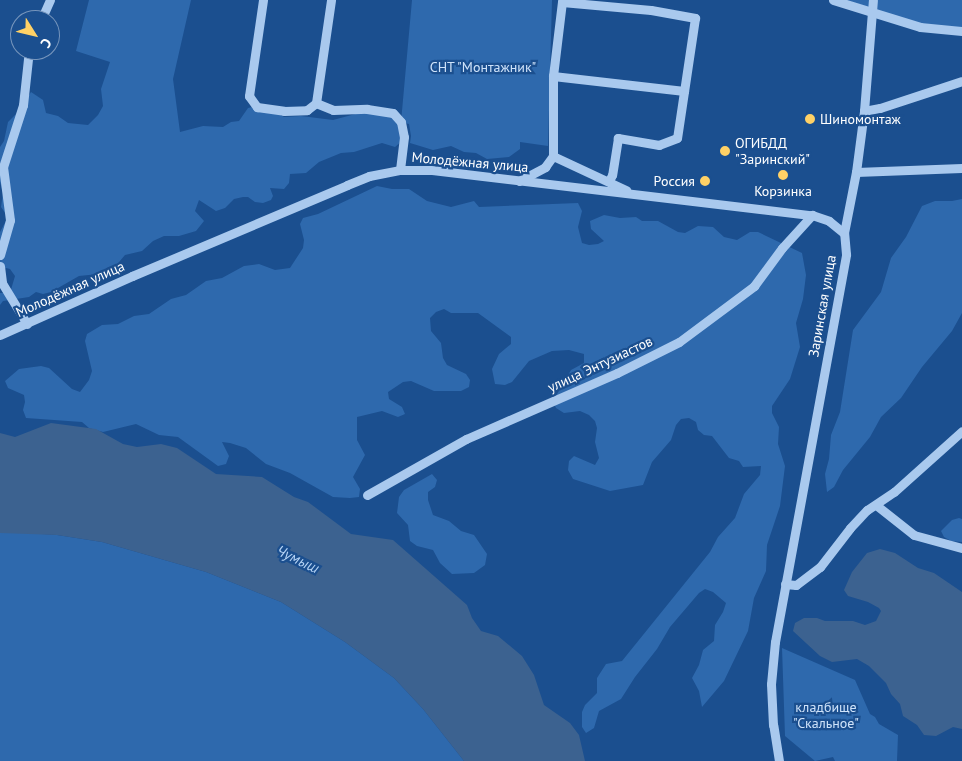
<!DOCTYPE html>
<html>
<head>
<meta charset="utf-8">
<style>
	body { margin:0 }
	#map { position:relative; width:962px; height:761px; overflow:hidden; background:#1b4f8f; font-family:"PT Sans",sans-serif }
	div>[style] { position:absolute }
	.green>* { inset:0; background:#2e69ad }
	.water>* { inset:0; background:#3c6290 }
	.minor>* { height:9px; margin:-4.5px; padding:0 4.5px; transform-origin:4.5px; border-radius:4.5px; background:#a9c9ee }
	.dots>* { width:14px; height:14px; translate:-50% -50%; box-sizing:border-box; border:2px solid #1b4f8f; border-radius:50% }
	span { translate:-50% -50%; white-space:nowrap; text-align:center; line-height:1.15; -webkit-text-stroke:4.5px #1b4f8f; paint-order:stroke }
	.park-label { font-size:14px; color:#cfe3fa }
	.poi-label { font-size:14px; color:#fff }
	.left { translate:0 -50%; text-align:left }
	.right { translate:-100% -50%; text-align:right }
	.street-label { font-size:14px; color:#fff }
	.water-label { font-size:15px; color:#b5d3f5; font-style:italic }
	.north { position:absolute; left:10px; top:10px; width:50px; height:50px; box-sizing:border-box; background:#1b4f8f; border:1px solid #7695bc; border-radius:50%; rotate:126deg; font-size:14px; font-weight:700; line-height:20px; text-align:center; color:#fff }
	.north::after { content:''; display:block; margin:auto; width:18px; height:22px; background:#ffd166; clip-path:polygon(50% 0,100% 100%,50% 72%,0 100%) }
</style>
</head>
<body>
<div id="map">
	<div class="green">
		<div style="clip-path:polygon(89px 0,191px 0,173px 79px,180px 132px,203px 126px,223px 127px,231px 122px,239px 121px,248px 108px,252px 107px,273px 110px,284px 117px,301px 116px,333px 120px,374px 109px,393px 117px,403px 129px,402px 141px,395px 147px,382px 143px,354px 152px,341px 153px,319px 162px,306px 173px,290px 174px,289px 183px,284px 189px,270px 188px,273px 196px,271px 200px,263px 203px,255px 202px,248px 197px,243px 197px,234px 199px,225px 208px,216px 211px,199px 200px,195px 211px,204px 221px,196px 231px,179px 236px,164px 236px,153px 241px,142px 251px,125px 255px,114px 268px,98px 274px,79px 276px,51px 292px,43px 294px,36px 292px,29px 297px,3px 301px,0 305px,0 293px,10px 293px,15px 276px,10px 269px,6px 268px,0 272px,0 232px,8px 217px,1px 207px,3px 193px,0 182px,0 147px,4px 141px,8px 122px,21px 109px,31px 92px,43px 100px,46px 113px,58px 116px,68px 123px,88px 125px,98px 115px,103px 106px,101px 89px,110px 62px,76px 51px)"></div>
		<div style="clip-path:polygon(412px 0,552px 0,548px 146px,520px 142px,520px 149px,509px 157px,487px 159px,476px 153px,464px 152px,451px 146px,433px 150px,410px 143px,411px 136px,409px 124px,401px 122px)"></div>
		<div style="clip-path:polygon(833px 0,962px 0,962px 31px,920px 27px)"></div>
		<div style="clip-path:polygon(377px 186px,392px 189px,409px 189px,427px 201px,451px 207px,474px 201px,479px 207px,578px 203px,582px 211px,578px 227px,582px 243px,589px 245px,598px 244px,604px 241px,591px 229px,590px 221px,604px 215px,620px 218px,636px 217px,642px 221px,658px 221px,678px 232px,685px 233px,698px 226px,713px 227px,724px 237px,737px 240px,750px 232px,758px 232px,802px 253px,806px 275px,803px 299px,796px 323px,800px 347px,790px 379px,772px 406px,772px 413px,779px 427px,778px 444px,785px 466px,780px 506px,767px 545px,766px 571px,754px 598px,748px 631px,724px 681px,702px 707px,699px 691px,692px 678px,699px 665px,703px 650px,714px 641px,715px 625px,723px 612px,726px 603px,713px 592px,705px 589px,699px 593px,670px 627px,657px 649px,635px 677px,621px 699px,599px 711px,594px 728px,586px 733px,582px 727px,582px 712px,585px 705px,597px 693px,597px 678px,606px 664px,622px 661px,710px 552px,718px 537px,735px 518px,744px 494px,760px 475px,761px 466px,743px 467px,739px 461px,729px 458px,712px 436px,704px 435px,698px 430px,696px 422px,689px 418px,681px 419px,676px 425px,671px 440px,652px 462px,643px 485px,610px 491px,573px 479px,568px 470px,569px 461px,574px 456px,595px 465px,599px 458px,595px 442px,597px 428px,595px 421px,589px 415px,580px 411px,564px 413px,556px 408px,553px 401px,571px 370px,584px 363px,584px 354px,569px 350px,552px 351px,529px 361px,512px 382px,505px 385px,495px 384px,492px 369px,499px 354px,511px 344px,511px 337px,478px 313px,451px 313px,444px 309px,436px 312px,430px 318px,431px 331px,441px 343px,443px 358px,447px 365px,466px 374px,470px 380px,469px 387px,461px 391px,434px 391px,411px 381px,403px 382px,388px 392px,389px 399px,402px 407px,405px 414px,398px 417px,382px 411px,357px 417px,357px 440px,365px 455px,353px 477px,360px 489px,359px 497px,350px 498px,333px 497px,290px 473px,266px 464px,246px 448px,230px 443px,222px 442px,229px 456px,226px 464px,218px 466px,178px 437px,159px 435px,136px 424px,103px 432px,89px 428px,82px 422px,26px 418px,23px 410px,25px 402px,24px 395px,8px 388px,5px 381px,19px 369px,41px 366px,49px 368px,72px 389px,80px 392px,89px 380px,92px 371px,85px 341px,87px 334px,102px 325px,118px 324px,134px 316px,149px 314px,171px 299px,186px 295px,206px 281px,222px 278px,244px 266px,259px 264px,275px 270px,290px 268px,303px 248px,304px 240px,300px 224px,303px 218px,318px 214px)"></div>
		<div style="clip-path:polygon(962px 199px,962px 313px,952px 331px,922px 367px,901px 398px,881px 417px,870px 437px,843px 470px,834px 487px,827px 492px,825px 474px,829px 459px,831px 435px,840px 412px,853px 330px,881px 292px,891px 258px,906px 237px,922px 206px,935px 201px,952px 201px)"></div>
		<div style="clip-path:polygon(432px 474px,437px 480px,435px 487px,428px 492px,428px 500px,433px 515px,449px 521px,461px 531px,474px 535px,487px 554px,485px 565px,474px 573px,452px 574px,440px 563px,433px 550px,417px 546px,410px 541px,408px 525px,397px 513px,399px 497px,404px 490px)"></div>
		<div style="clip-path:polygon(959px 518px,962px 519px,962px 542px,951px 541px,944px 537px,941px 531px,952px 520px)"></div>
		<div style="clip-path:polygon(12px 532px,57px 535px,102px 542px,206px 572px,281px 602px,345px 642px,394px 678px,423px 709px,464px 761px,0 761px,0 533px)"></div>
		<div style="clip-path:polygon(782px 648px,855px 680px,870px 714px,875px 717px,879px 724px,898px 735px,897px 761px,835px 761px,833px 757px,815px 761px,785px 736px)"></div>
	</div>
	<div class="water">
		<div style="clip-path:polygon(51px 423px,96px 429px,123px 444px,137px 447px,161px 444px,177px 448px,216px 474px,262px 477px,294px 497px,308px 502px,351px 534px,393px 540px,467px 605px,472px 618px,481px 631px,498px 636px,522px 656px,534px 675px,544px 705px,570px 723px,579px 735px,585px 761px,464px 761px,423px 709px,394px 678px,345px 642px,281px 602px,206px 572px,102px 542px,57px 535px,0 533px,0 433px,15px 437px)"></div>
		<div style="clip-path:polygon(880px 549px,895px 553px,918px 568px,934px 573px,962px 592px,962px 729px,953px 727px,936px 736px,924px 735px,917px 725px,903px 716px,900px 704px,891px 694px,886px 683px,869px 666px,857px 659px,832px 662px,820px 656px,793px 631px,795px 623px,804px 618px,817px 618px,825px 621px,853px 621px,865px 625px,876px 621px,881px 611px,879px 608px,868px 602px,848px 596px,844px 590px,852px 572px,867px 553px)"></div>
	</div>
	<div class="minor">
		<div style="left:263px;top:0;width:97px;rotate:98.3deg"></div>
		<div style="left:249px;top:96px;width:14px;rotate:54deg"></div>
		<div style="left:257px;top:107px;width:27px;rotate:8deg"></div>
		<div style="left:284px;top:111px;width:23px;rotate:-2deg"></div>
		<div style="left:307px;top:110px;width:11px;rotate:-38deg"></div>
		<div style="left:316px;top:103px;width:104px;rotate:-81.7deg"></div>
		<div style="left:833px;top:0;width:91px;rotate:17.2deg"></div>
		<div style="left:920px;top:27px;width:42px;rotate:5.4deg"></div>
		<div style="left:41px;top:20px;width:22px;rotate:-66deg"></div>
		<div style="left:553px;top:76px;width:132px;rotate:6.5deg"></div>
		<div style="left:316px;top:103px;width:18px;rotate:22deg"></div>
		<div style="left:333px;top:110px;width:34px;rotate:-2deg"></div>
		<div style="left:367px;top:109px;width:26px;rotate:9deg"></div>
		<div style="left:393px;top:113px;width:12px;rotate:48deg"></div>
		<div style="left:401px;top:122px;width:15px;rotate:79deg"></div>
		<div style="left:404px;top:137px;width:33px;rotate:97deg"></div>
		<div style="left:864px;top:111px;width:16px;rotate:-11deg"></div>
		<div style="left:880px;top:108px;width:86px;rotate:-18.2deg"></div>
		<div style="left:553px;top:156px;width:81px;rotate:25deg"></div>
		<div style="left:856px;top:172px;width:106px;rotate:-2.2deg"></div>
		<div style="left:519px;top:181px;width:30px;rotate:-28deg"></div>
		<div style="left:545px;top:167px;width:14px;rotate:-54deg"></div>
		<div style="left:553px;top:156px;width:80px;rotate:-90deg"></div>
		<div style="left:553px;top:76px;width:75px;rotate:-83.1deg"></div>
		<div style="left:562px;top:2px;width:89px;rotate:5.1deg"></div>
		<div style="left:651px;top:10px;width:45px;rotate:10.3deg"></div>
		<div style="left:695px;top:18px;width:121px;rotate:98.5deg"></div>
		<div style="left:677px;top:138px;width:19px;rotate:159deg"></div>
		<div style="left:659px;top:145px;width:42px;rotate:-170.3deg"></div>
		<div style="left:618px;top:138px;width:37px;rotate:99deg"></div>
		<div style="left:612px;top:175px;width:7px;rotate:117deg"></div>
		<div style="left:0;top:255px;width:36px;rotate:-74deg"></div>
		<div style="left:10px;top:220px;width:53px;rotate:-97.5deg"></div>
		<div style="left:3px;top:167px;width:65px;rotate:-72.1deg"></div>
		<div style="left:23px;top:105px;width:55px;rotate:-83.8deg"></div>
		<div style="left:0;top:266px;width:17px;rotate:83deg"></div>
		<div style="left:2px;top:283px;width:48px;rotate:58.6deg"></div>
		<div style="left:0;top:335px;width:145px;rotate:-24.1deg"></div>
		<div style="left:132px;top:276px;width:233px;rotate:-22.9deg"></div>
		<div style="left:347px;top:185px;width:24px;rotate:-22deg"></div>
		<div style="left:369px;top:176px;width:32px;rotate:-11deg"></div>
		<div style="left:400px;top:170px;width:32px"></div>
		<div style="left:432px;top:170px;width:383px;rotate:6.8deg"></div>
		<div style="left:812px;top:215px;width:18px;rotate:19deg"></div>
		<div style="left:829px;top:221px;width:19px;rotate:39deg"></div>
		<div style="left:367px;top:495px;width:114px;rotate:-29.5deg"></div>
		<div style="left:466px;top:439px;width:165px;rotate:-23.6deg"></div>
		<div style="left:617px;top:373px;width:69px;rotate:-26.6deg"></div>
		<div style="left:679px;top:342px;width:94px;rotate:-36.7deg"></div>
		<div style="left:754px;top:286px;width:47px;rotate:-53.6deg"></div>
		<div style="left:782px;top:248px;width:45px;rotate:-47.7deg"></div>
		<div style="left:876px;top:505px;width:48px;rotate:38.3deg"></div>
		<div style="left:914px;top:535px;width:50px;rotate:15.2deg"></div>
		<div style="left:785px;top:584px;width:11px;rotate:5deg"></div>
		<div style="left:796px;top:585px;width:30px;rotate:-37deg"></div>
		<div style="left:820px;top:567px;width:49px;rotate:-52.4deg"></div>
		<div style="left:850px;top:528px;width:25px;rotate:-47deg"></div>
		<div style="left:867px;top:510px;width:32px;rotate:-34deg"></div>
		<div style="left:894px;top:492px;width:91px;rotate:-41.9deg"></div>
		<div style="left:779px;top:761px;width:36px;rotate:-99deg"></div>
		<div style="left:773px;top:725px;width:41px;rotate:-92.8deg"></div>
		<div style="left:771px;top:684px;width:42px;rotate:-84.6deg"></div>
		<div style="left:775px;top:642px;width:394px;rotate:-79.6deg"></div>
		<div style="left:846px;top:254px;width:21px;rotate:-95deg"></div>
		<div style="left:844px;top:233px;width:62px;rotate:-78.9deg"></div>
		<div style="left:856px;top:172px;width:62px;rotate:-82.5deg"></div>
		<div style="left:864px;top:111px;width:111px;rotate:-85.4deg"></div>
	</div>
	<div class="dots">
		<div style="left:810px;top:119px;background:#ffd166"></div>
		<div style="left:725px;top:151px;background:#ffd166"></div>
		<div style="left:783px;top:175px;background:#ffd166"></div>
		<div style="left:705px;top:181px;background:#ffd166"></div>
	</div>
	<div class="park-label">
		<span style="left:483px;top:67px">СНТ "Монтажник"</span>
		<span style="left:826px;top:715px">кладбище<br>"Скальное"</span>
	</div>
	<div class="poi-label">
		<span class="left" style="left:820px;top:119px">Шиномонтаж</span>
		<span class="left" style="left:735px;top:151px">ОГИБДД<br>"Заринский"</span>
		<span class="right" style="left:695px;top:181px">Россия</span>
		<span style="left:783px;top:191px">Корзинка</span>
	</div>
	<div class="street-label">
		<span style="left:470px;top:162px;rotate:5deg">Молодёжная улица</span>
		<span style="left:70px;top:289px;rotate:-24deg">Молодёжная улица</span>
		<span style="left:822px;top:306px;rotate:-80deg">Заринская улица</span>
		<span style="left:600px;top:364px;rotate:-25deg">улица Энтузиастов</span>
	</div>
	<div class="water-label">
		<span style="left:298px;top:559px;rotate:26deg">Чумыш</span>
	</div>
	<div class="north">С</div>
</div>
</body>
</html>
